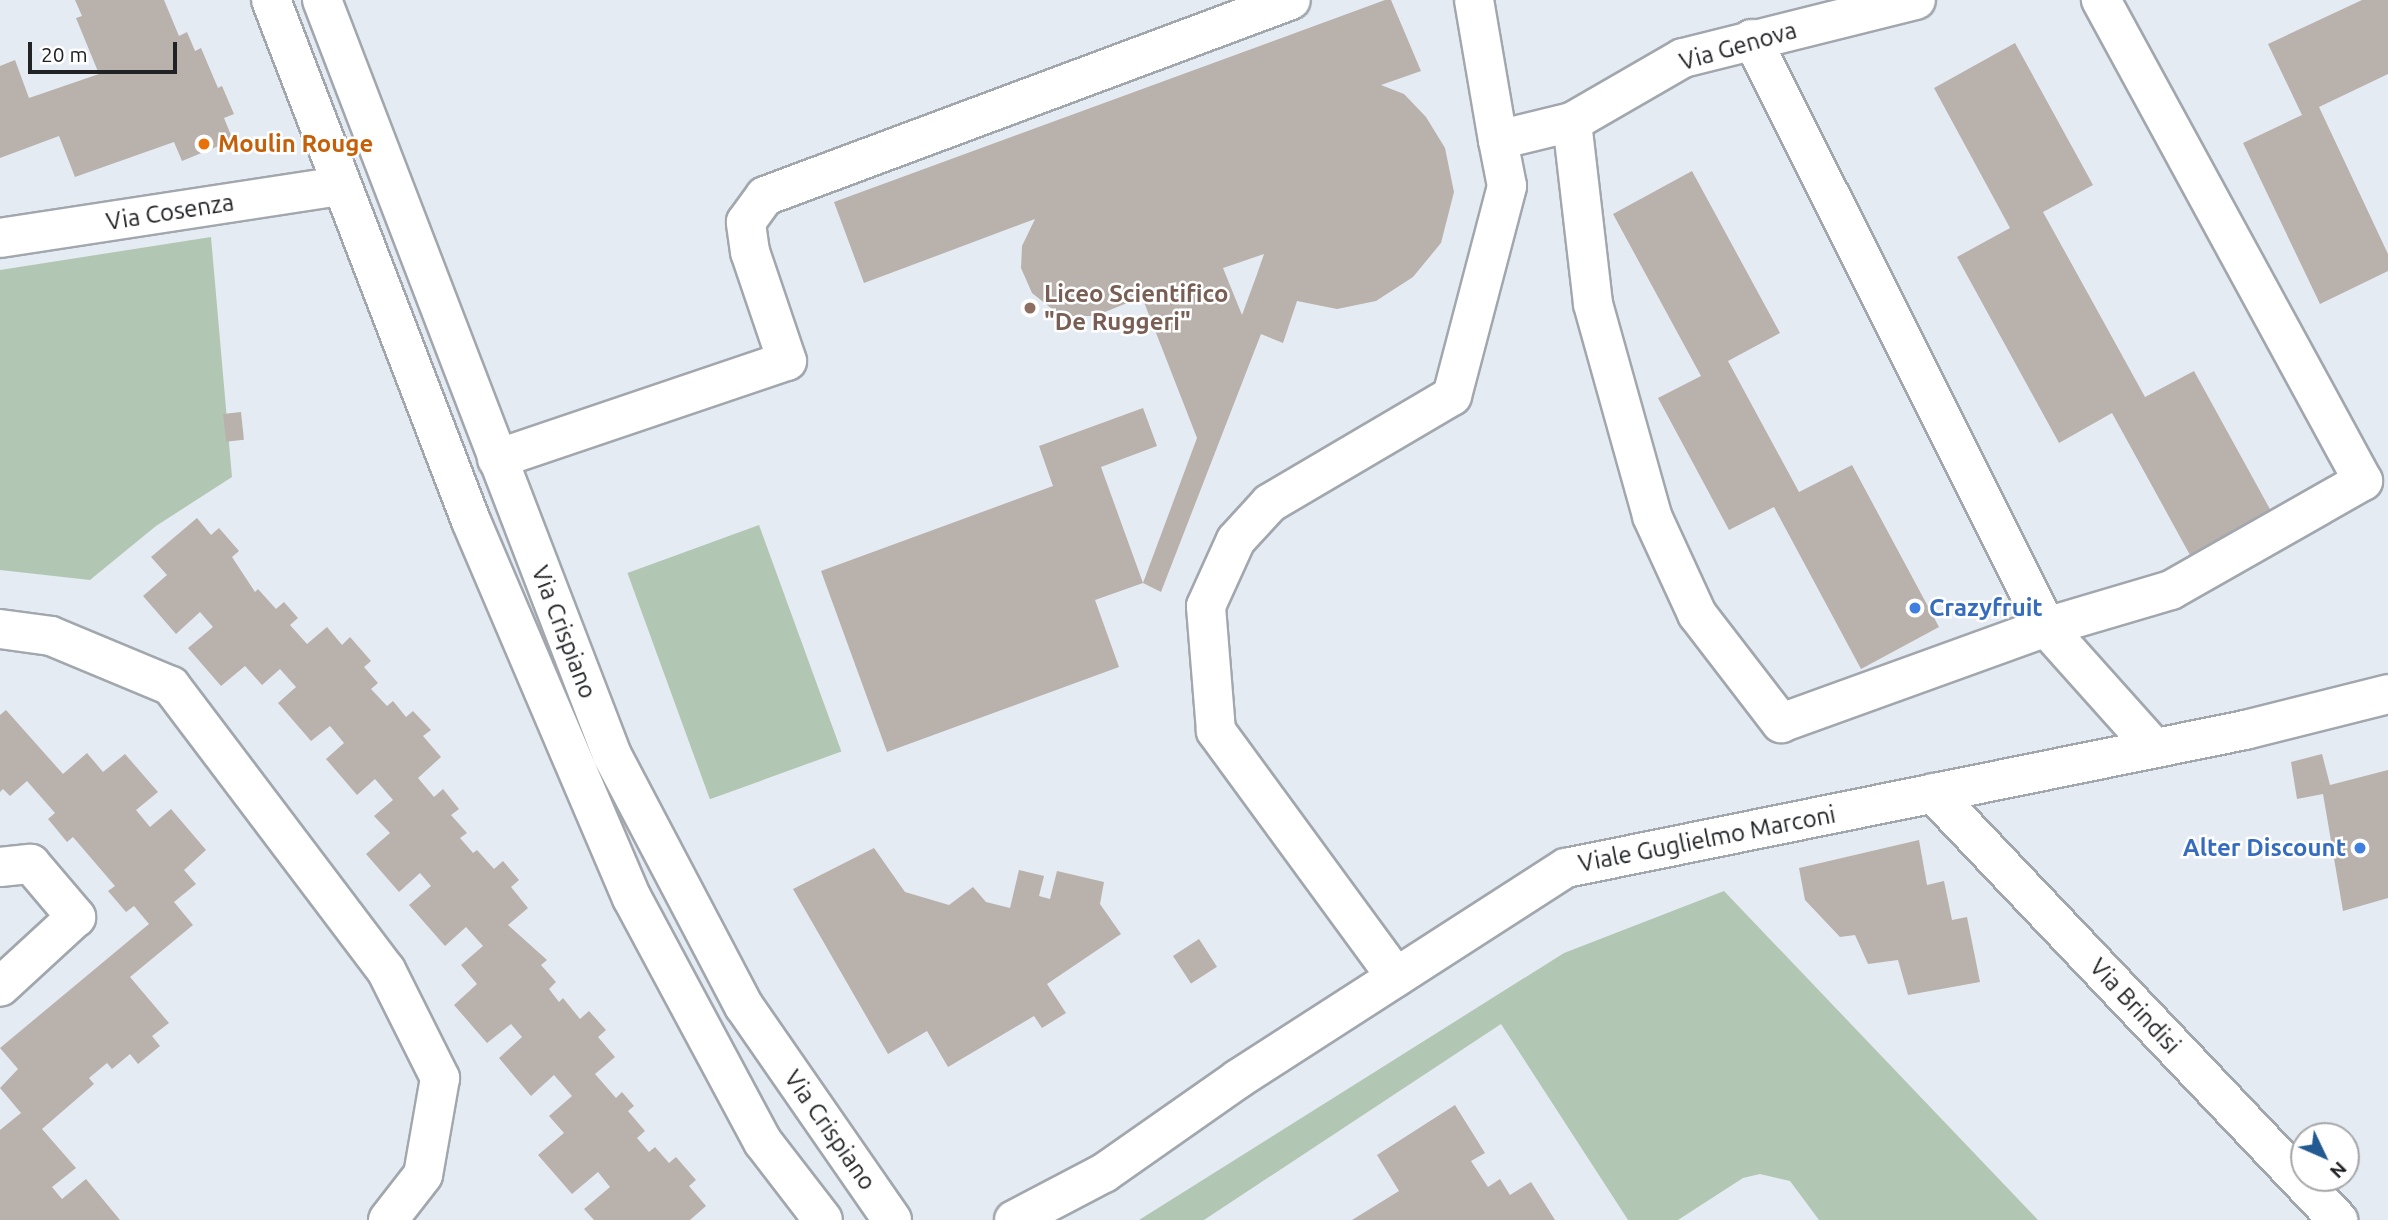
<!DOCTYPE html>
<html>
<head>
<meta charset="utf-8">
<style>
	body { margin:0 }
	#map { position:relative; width:2388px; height:1220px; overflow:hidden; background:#e5ebf3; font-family:Ubuntu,sans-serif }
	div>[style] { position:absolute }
	.green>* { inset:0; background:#b2c7b3; transform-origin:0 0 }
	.building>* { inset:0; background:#b9b1ac; transform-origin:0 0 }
	.roads { filter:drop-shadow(2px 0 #a2a7ae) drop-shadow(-2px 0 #a2a7ae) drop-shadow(0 2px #a2a7ae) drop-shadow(0 -2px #a2a7ae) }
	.minor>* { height:38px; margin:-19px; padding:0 19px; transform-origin:19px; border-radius:19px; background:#fff }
	.major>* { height:38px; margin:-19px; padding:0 19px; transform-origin:19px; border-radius:19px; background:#fff }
	.dots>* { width:19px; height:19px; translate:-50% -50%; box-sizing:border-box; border:4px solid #fff; border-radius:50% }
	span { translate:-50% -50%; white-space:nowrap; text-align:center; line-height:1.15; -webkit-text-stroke:5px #fff; paint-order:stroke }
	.street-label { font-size:24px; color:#202225 }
	.food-label { font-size:24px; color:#c56008; font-weight:700 }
	.left { translate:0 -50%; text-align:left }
	.education-label { font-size:24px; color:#785e54; font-weight:700 }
	.shop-label { font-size:24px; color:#366cbe; font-weight:700 }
	.right { translate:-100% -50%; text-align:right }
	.north { position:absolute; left:2290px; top:1122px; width:70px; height:70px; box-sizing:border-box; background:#fff; border:2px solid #a6a7a8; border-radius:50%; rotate:134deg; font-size:19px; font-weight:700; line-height:28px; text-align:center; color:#202225 }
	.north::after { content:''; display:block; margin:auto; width:24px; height:32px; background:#245a92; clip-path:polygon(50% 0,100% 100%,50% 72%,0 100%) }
	.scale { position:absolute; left:28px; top:42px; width:149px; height:32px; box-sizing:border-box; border:4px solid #202225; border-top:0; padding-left:9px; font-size:21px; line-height:24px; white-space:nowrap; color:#202225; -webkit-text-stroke:5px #fff; paint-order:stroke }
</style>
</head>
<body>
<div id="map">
	<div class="green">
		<div style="clip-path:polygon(211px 237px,232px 477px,156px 526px,90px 580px,0 570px,0 270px)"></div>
		<div style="left:759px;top:525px;width:241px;height:140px;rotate:70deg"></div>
		<div style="clip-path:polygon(1724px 891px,2038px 1220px,1819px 1220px,1790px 1181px,1760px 1174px,1743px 1178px,1678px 1220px,1628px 1220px,1501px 1024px,1204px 1220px,1139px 1220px,1564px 953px)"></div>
	</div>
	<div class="building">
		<div style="clip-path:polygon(75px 0,164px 0,179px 36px,187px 32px,195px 51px,201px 48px,218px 88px,222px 86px,234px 114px,224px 118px,233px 140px,182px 161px,174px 142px,75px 177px,59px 136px,0 158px,0 66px,15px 60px,29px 98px,99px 74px,76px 18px,82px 16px)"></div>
		<div style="clip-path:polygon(evenodd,1385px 0,1391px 0,1421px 71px,1381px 85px,1404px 94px,1426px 117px,1445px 148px,1454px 192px,1441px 243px,1413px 277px,1376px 301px,1337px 309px,1297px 301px,1283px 343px,1261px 334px,1161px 592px,1143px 583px,1197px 438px,1142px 297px,1095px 316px,1061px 316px,1032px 293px,1021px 268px,1022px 246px,1035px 219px,864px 283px,834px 202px,1385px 0,1264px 254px,1256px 277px,1242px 315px,1223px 268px,1264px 254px)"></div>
		<div style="clip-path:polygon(2362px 0,2388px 0,2388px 74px,2319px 107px,2388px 254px,2388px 271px,2320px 304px,2243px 143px,2302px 115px,2268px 44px)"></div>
		<div style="clip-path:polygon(2015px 43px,2093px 185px,2043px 212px,2145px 397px,2194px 371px,2271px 511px,2190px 555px,2112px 413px,2059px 443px,1957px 257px,2010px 228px,1934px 88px)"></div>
		<div style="clip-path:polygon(1692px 171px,1780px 333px,1728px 361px,1799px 492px,1852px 465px,1939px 627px,1861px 669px,1774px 507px,1729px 530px,1658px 398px,1701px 376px,1613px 214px)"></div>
		<div style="clip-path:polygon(1143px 408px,1157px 446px,1101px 467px,1143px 583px,1095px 600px,1119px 667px,887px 752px,821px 571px,1053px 486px,1039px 446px)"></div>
		<div style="left:241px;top:412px;width:28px;height:18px;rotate:84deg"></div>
		<div style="clip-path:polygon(197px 518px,211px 535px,219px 528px,239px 551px,232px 557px,255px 592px,258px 589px,276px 609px,284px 602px,298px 618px,290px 625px,307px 644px,327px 627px,342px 645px,350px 637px,371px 661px,364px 667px,378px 683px,371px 689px,387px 706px,393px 701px,406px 717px,413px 711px,431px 730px,423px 736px,441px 757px,418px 778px,434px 797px,443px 789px,459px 809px,451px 815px,467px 833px,460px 838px,473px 853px,477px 850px,494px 869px,503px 861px,519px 880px,511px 887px,528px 908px,508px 925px,547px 960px,541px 965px,556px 982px,549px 989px,559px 1002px,563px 998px,580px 1019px,589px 1011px,606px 1030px,598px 1037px,615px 1057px,595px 1074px,616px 1098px,622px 1092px,634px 1106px,628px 1111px,645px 1131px,637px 1138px,649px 1152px,655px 1147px,669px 1163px,676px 1157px,696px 1180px,689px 1186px,706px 1206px,690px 1220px,594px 1220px,584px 1209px,610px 1187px,598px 1172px,572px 1194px,538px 1155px,564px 1133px,549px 1116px,572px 1096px,554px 1075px,531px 1096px,499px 1058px,522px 1037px,511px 1024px,487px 1043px,454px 1005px,477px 984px,461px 965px,483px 946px,466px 927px,445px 946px,409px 905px,431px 886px,420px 873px,399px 892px,366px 854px,390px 833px,374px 816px,393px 800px,375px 779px,357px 795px,326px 759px,344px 743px,330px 726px,311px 741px,278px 703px,296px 687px,280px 669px,262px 685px,245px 666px,221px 686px,188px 648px,213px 627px,200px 612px,176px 634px,143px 596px,167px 575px,151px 557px)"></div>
		<div style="clip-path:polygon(6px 710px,63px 774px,87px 753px,103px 772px,125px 754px,158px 792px,136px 810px,150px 827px,171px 809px,206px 850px,184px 870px,196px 884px,174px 902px,193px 925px,130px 977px,169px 1023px,152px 1036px,160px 1046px,138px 1064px,130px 1054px,112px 1069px,107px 1063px,89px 1078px,94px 1084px,42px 1129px,76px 1168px,52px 1187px,62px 1199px,86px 1179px,120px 1220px,0 1220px,0 1130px,21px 1113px,0 1088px,18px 1069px,0 1048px,149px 924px,134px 906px,126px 912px,108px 891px,115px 886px,73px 837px,67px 842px,48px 819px,55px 813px,27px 781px,10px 796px,3px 789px,0 792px,0 715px)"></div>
		<div style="clip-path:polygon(2322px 754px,2330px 785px,2388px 770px,2388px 898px,2343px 911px,2323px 794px,2297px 799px,2291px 762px)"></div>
		<div style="clip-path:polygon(1919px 840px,1927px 885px,1944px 881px,1952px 920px,1967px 917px,1980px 982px,1908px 995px,1898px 960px,1868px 964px,1855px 935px,1840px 937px,1805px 900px,1799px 868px)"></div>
		<div style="clip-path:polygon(874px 848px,905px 892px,949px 905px,973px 887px,986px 902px,1010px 908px,1019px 870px,1044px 876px,1039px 896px,1050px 899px,1057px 871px,1104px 882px,1100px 904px,1121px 934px,1047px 984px,1066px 1013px,1042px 1028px,1034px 1016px,948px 1067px,927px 1031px,888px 1054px,793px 889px)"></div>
		<div style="left:1199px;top:939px;width:33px;height:31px;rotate:57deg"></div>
		<div style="clip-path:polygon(1455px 1105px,1485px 1153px,1471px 1161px,1488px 1187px,1500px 1179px,1510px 1195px,1531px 1182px,1555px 1220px,1352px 1220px,1399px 1191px,1377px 1155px)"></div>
	</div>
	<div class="roads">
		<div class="minor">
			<div style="left:1474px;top:0;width:142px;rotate:80.3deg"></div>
			<div style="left:1752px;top:39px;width:657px;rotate:63.43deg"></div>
			<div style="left:2046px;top:627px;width:162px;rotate:48.2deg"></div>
			<div style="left:1572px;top:122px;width:183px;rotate:83.4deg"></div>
			<div style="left:1593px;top:304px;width:220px;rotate:74.4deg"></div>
			<div style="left:1652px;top:516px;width:108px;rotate:65.3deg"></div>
			<div style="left:1697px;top:614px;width:138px;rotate:52.4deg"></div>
			<div style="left:1781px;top:723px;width:282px;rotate:-19.9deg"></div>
			<div style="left:2046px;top:627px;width:130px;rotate:-16.5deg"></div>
			<div style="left:2171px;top:590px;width:221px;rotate:-29.6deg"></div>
			<div style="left:2363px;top:481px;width:548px;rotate:-118.58deg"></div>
			<div style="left:0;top:238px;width:343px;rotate:-8.7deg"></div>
			<div style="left:497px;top:459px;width:306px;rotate:-18.7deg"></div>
			<div style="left:787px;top:361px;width:115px;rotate:-108.7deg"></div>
			<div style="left:750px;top:252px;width:30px;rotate:-98deg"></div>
			<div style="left:746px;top:222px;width:32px;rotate:-54deg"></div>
			<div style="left:765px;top:196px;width:561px;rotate:-20.44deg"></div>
			<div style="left:0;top:629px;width:51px;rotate:7.8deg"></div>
			<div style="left:51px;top:636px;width:130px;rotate:22.6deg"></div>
			<div style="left:171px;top:686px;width:356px;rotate:52.9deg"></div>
			<div style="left:386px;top:970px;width:121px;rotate:63.4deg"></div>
			<div style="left:440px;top:1078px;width:98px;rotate:99.9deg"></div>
			<div style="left:423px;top:1175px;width:57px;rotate:127.9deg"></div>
			<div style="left:1933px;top:793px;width:589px;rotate:46.51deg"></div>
			<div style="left:0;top:867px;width:31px;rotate:-6deg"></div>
			<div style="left:31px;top:864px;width:70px;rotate:49.7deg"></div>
			<div style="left:76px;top:917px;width:103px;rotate:137.4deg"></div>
			<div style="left:1396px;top:977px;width:305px;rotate:-126.2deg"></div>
			<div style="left:1216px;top:731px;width:125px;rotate:-94.6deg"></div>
			<div style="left:1206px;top:606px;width:72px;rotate:-65.6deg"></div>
			<div style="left:1236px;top:540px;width:50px;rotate:-47.4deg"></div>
			<div style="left:1270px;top:503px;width:211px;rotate:-30.5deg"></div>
			<div style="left:1452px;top:396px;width:217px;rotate:-75.3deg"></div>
			<div style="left:1507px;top:186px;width:47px;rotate:-101.1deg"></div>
			<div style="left:1498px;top:140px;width:76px;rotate:-13.7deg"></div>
			<div style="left:1572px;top:122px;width:128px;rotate:-30deg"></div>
			<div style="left:1683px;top:58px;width:240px;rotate:-14deg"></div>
			<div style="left:1014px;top:1220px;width:102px;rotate:-27.6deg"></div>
			<div style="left:1104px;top:1173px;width:164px;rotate:-35deg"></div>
			<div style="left:1238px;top:1079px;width:390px;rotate:-32.8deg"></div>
			<div style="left:1566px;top:868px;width:693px;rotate:-11.49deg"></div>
			<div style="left:2245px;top:730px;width:147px;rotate:-14.1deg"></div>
		</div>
		<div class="major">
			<div style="left:271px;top:0;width:558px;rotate:69deg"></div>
			<div style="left:471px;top:521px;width:410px;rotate:66.9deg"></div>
			<div style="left:632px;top:898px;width:277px;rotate:61.8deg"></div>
			<div style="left:763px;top:1142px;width:98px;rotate:52.4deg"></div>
			<div style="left:322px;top:0;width:809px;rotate:68.99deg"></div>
			<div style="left:612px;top:755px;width:284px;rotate:62.3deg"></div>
			<div style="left:744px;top:1006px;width:260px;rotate:55.3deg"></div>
		</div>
	</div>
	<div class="dots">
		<div style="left:204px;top:144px;background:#e8710a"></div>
		<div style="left:1030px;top:308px;background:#8d6e63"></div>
		<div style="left:1915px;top:608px;background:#3f7fe0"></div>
		<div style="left:2360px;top:848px;background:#3f7fe0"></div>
	</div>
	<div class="street-label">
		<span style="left:1738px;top:46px;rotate:-16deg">Via Genova</span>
		<span style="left:170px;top:212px;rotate:-9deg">Via Cosenza</span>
		<span style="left:564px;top:632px;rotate:69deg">Via Crispiano</span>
		<span style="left:1707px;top:839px;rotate:-11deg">Viale Guglielmo Marconi</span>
		<span style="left:2135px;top:1006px;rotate:47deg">Via Brindisi</span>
		<span style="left:830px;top:1130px;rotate:55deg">Via Crispiano</span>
	</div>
	<div class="food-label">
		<span class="left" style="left:218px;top:144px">Moulin Rouge</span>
	</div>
	<div class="education-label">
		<span class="left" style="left:1044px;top:308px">Liceo Scientifico<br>"De Ruggeri"</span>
	</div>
	<div class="shop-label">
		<span class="left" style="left:1929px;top:608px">Crazyfruit</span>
		<span class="right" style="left:2346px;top:848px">Alter Discount</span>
	</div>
	<div class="north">N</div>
	<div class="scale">20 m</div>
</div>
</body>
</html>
